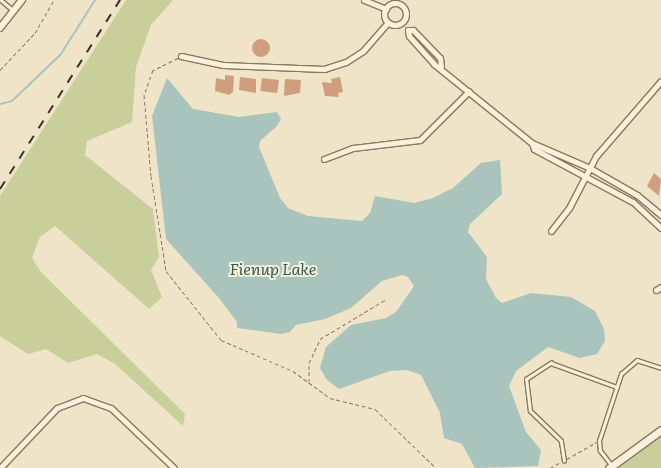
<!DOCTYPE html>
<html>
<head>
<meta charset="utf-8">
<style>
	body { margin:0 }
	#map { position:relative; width:661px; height:468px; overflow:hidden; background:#f0e4c8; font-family:Literata,serif }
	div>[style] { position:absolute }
	.green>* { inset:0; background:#c9cf9b }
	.water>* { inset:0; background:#a9c4bc }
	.stream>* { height:2px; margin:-1px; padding:0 1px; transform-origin:1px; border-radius:1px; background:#a9c4bc }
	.building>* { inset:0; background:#cf9f7d; transform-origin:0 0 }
	.round { border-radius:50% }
	.path>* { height:1px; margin-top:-0.5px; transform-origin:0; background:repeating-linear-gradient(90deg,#8d765c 0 4px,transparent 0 6.5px) }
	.roads { filter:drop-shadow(1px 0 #8d765c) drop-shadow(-1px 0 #8d765c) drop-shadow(0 1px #8d765c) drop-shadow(0 -1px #8d765c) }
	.service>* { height:2.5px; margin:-1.25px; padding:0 1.25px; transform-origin:1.25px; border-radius:1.25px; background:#faf1dc }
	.minor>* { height:5px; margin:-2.5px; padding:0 2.5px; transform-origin:2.5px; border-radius:2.5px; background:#faf1dc }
	.minor>.ring { margin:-2.5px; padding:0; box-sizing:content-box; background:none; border:5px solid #faf1dc; border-radius:50% }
	.tertiary>* { height:6px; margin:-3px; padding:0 3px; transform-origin:3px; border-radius:3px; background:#faf1dc }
	.secondary>* { height:7px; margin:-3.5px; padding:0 3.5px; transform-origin:3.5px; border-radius:3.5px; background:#faf1dc }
	.rail>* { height:2px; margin-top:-1px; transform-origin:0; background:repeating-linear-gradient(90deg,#3d2e20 0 9px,transparent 0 18px) }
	span { translate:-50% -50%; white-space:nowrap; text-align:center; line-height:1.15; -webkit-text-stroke:4px #f7eed8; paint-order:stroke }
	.water-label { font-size:16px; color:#2f5d5a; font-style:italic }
</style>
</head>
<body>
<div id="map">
	<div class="green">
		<div style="clip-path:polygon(126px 0,173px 0,151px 25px,136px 67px,132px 122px,87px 141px,85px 155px,153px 209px,159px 257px,151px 270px,162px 297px,149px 309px,55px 226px,40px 237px,32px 258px,41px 272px,185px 414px,183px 426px,115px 364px,97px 354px,68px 363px,46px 349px,28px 354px,0 336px,0 196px)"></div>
		<div style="clip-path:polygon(661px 436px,661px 468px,618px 468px)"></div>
	</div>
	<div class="water">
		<div style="clip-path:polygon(167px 78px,193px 109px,239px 117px,277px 112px,281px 119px,277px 126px,260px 141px,259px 147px,280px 198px,288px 208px,308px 216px,362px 221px,370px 213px,375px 196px,414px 203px,433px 198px,453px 188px,481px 163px,500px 160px,502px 194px,470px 224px,468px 232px,487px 257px,486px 279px,496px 298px,502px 303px,531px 293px,571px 297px,595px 311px,604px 329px,605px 341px,597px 354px,580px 358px,548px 347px,516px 371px,509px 386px,526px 432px,541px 450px,538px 466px,475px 468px,462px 444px,444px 438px,440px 413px,421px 375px,407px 370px,390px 371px,339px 389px,327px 380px,320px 368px,326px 347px,351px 325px,386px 318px,396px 312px,414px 286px,408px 277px,402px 275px,382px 281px,351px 308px,325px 319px,296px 325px,290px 332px,281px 334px,237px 328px,237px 322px,219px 298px,166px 239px,152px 116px)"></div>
	</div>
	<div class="stream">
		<div style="left:0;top:104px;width:12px;rotate:-14deg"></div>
		<div style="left:12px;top:101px;width:68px;rotate:-43.8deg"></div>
		<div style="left:61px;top:54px;width:64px;rotate:-57.8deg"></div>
	</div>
	<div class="building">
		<div class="round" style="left:252px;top:39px;width:18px;height:18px"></div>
		<div style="clip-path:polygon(225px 75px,234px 76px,233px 92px,229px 95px,215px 91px,216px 78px,225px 80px)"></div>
		<div style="clip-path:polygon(240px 77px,256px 79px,256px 93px,239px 90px)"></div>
		<div style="clip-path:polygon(340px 77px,343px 92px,338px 93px,339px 97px,325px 96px,322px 82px,332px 83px,331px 79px)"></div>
		<div style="left:262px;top:78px;width:17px;height:13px;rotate:7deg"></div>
		<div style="clip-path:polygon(285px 79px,301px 80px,300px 93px,284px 96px)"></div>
		<div style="clip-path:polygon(654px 173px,661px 179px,659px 196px,647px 186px)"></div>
	</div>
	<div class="path">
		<div style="left:178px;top:58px;width:28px;rotate:154deg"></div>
		<div style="left:153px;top:70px;width:27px;rotate:110deg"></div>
		<div style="left:144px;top:95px;width:81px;rotate:85.1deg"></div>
		<div style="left:151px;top:176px;width:96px;rotate:81deg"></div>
		<div style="left:166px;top:271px;width:88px;rotate:51.4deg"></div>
		<div style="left:221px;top:340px;width:78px;rotate:23.3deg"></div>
		<div style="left:293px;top:371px;width:46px;rotate:36.1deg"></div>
		<div style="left:330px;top:398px;width:46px;rotate:13.7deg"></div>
		<div style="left:375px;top:409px;width:85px;rotate:44deg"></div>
		<div style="left:0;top:70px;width:51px;rotate:-46.6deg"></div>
		<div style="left:35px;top:33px;width:38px;rotate:-60deg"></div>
		<div style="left:309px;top:382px;width:19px;rotate:-90deg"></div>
		<div style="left:309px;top:363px;width:26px;rotate:-65deg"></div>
		<div style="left:320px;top:339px;width:76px;rotate:-31deg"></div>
		<div style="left:567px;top:459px;width:34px;rotate:-30deg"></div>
		<div style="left:550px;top:468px;width:13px;rotate:-29deg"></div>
	</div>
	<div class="roads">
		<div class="service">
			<div style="left:1px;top:0;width:16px;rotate:40deg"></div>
			<div style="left:564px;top:461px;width:20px;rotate:-99deg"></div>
			<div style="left:561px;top:441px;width:43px;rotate:-135.9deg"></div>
			<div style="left:530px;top:411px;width:32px;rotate:-97deg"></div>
			<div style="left:526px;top:379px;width:30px;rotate:-33deg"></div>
			<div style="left:551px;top:363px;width:70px;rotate:20deg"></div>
			<div style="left:611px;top:465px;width:18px;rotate:-128deg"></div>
			<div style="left:600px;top:451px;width:10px;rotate:-96deg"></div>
			<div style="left:599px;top:441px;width:71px;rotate:-71.8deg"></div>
			<div style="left:621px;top:374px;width:21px;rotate:-41deg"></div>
			<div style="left:637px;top:360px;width:25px;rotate:18deg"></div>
		</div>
		<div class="minor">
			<div style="left:364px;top:0;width:24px;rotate:22deg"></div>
			<div class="ring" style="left:384px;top:3px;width:17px;height:17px"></div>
			<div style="left:181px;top:56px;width:43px;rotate:12.1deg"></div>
			<div style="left:223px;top:65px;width:101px;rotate:2.3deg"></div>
			<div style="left:324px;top:69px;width:23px;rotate:-18deg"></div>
			<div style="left:346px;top:62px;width:20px;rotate:-33deg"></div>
			<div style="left:363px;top:51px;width:38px;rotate:-49deg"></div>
			<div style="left:441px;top:66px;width:8px;rotate:-97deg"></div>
			<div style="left:440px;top:58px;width:39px;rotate:-134deg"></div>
			<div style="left:413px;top:30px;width:5px;rotate:180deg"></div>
			<div style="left:408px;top:30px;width:6px;rotate:81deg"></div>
			<div style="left:409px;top:36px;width:38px;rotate:48deg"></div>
			<div style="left:434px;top:64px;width:126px;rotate:38.9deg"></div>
			<div style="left:324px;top:159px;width:31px;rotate:-21deg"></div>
			<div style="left:353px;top:148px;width:67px;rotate:-6.8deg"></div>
			<div style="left:420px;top:140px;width:69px;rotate:-45deg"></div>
			<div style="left:661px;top:215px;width:31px;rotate:-140deg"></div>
			<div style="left:637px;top:195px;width:54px;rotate:-150.1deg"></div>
			<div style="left:590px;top:168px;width:63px;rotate:-156.7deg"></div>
			<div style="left:532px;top:143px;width:6px;rotate:72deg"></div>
			<div style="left:534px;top:149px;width:112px;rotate:28.2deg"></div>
			<div style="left:633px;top:202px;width:38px;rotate:43deg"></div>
			<div style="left:551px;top:231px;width:29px;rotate:-52deg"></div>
			<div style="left:569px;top:208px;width:59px;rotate:-62.6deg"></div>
			<div style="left:596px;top:156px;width:99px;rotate:-49.1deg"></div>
			<div style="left:656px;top:290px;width:6px;rotate:-31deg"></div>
			<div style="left:0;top:468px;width:83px;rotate:-46.5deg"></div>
			<div style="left:57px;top:408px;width:28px;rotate:-21deg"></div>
			<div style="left:83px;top:398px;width:30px;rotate:20deg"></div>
			<div style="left:111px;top:408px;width:87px;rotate:43.6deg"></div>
		</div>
		<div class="tertiary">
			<div style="left:0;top:28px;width:36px;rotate:-52deg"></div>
		</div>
		<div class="secondary">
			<div style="left:609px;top:468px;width:64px;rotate:-36.2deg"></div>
		</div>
	</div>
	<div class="rail">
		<div style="left:0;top:189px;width:224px;rotate:-57.6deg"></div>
	</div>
	<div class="water-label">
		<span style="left:273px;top:268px">Fienup Lake</span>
	</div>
</div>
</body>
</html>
